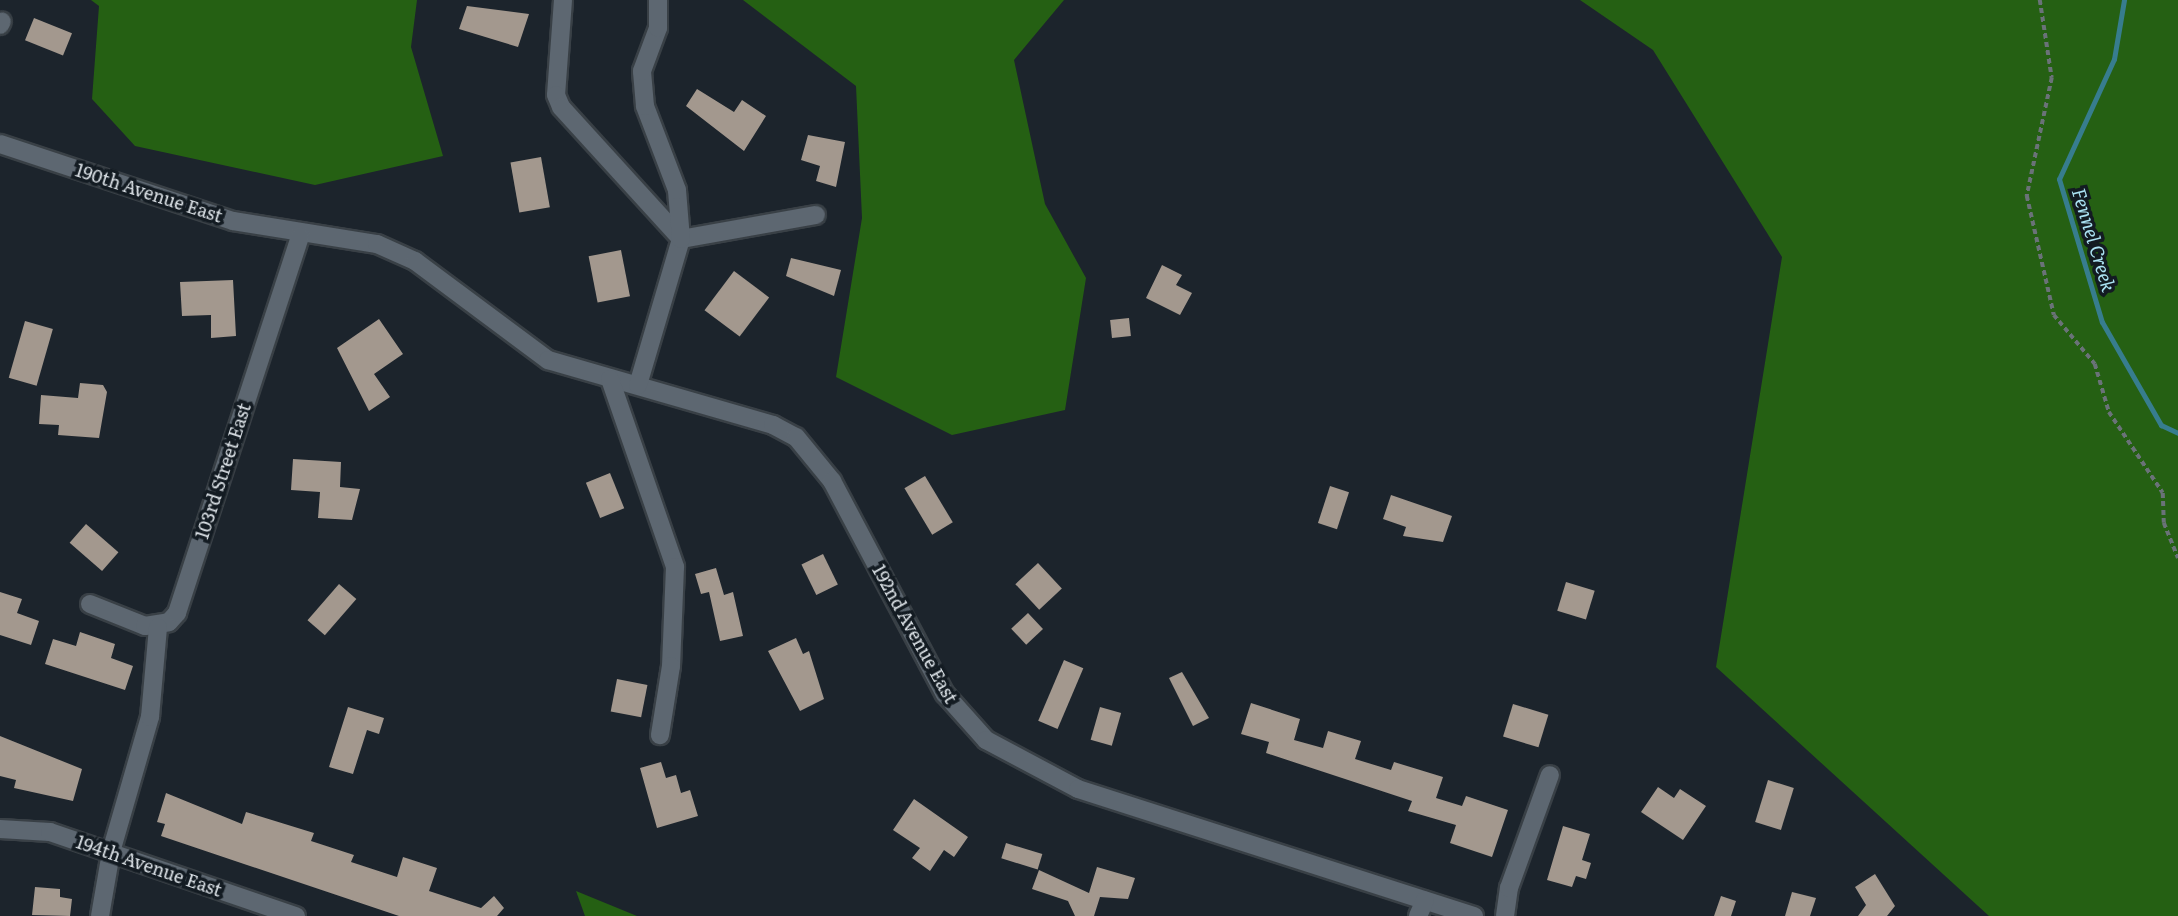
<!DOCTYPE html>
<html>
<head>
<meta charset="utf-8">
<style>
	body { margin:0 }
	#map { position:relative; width:2178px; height:916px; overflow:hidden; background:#1c242c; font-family:Literata,serif }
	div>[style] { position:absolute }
	.forest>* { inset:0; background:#256013 }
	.stream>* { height:5px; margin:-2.5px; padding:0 2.5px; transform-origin:2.5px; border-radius:2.5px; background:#377d8e }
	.building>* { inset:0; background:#a3988e; transform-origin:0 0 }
	.path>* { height:3.5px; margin-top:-1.75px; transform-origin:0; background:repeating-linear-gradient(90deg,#6a7278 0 5px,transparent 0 8.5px) }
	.roads { filter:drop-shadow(2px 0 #394046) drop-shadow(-2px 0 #394046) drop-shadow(0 2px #394046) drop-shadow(0 -2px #394046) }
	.minor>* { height:18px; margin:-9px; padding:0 9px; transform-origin:9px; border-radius:9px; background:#5d6771 }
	span { translate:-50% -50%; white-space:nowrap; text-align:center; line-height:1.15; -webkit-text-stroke:7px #131b22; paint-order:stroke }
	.street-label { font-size:18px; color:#dbe1e6 }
	.water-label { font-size:19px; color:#abe3f3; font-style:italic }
</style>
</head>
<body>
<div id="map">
	<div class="forest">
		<div style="clip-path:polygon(91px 0,417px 0,411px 47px,443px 156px,315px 185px,135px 146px,92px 99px,99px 6px)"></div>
		<div style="clip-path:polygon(743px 0,1064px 0,1014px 60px,1045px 204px,1086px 278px,1065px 410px,952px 435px,836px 377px,862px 218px,856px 86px)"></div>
		<div style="clip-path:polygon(1580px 0,2178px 0,2178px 916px,1989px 916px,1716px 667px,1782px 257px,1653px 50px)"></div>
		<div style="clip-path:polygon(576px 891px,637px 916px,585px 916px)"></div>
	</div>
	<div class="stream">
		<div style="left:2124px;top:0;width:60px;rotate:99.6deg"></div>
		<div style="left:2114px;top:59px;width:132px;rotate:114.6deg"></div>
		<div style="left:2059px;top:179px;width:149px;rotate:73.3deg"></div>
		<div style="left:2102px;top:322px;width:119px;rotate:60.2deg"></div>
		<div style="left:2161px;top:425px;width:19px;rotate:25deg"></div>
	</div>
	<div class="building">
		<div style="clip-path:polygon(467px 6px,529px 14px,518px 47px,459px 29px)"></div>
		<div style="left:34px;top:18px;width:41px;height:24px;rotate:22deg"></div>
		<div style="clip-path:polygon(697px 89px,734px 112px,742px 100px,766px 116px,744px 151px,686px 106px)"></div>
		<div style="clip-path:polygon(808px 135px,845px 142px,836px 187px,816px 181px,820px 166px,801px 160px)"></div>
		<div style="left:541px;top:157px;width:51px;height:31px;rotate:80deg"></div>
		<div style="left:621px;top:250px;width:47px;height:33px;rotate:79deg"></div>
		<div style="clip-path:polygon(791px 258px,841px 270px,834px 296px,786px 276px)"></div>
		<div style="clip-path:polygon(1162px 265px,1182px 275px,1176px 285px,1192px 293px,1180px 315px,1146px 298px)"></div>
		<div style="left:734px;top:271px;width:44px;height:49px;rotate:37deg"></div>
		<div style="clip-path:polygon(233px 280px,236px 336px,211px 338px,211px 315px,182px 316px,180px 282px)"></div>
		<div style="left:1129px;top:318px;width:18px;height:19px;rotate:84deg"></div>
		<div style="clip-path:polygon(379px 319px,403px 354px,374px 374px,390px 397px,369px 411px,337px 348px)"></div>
		<div style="left:25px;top:321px;width:29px;height:59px;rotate:16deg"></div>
		<div style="clip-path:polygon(80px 383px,103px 385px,107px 392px,99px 438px,58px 435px,59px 425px,39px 424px,41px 395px,78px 398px)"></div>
		<div style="clip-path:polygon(293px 459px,341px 462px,340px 487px,360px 489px,352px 520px,318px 518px,320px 492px,291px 490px)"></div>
		<div style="left:610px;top:473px;width:38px;height:26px;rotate:68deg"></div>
		<div style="left:925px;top:476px;width:54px;height:24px;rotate:59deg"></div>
		<div style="left:1330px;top:486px;width:20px;height:39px;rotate:18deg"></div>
		<div style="clip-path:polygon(1391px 495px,1452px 516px,1443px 542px,1403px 536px,1406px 527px,1383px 519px)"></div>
		<div style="left:86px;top:524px;width:43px;height:25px;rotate:41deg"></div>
		<div style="left:823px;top:554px;width:34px;height:24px;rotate:64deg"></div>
		<div style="left:1038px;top:563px;width:35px;height:31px;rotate:47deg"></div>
		<div style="clip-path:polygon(716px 568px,724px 595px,733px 592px,743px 636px,720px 641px,709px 592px,701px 594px,695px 574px)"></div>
		<div style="left:1566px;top:582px;width:30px;height:30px;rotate:17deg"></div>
		<div style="left:339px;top:584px;width:23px;height:48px;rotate:41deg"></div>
		<div style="clip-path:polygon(0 592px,22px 599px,17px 613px,39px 621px,31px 645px,0 635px)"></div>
		<div style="left:1028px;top:613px;width:22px;height:23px;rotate:47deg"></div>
		<div style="clip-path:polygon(80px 632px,115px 644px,111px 658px,133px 666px,125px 690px,45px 664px,53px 639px,76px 646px)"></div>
		<div style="clip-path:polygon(796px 638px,803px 654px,809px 651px,824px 699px,800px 711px,768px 651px)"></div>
		<div style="left:1064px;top:660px;width:21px;height:66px;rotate:23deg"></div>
		<div style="clip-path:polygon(1182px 672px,1209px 718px,1193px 726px,1169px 678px)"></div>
		<div style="left:617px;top:679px;width:31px;height:33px;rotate:11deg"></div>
		<div style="clip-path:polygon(1251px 703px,1300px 719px,1294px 740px,1323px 748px,1328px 731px,1361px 741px,1355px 759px,1391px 770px,1394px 762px,1443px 777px,1436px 798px,1462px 806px,1466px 796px,1508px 810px,1492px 857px,1450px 843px,1456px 825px,1408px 811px,1412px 801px,1266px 753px,1269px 742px,1241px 734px)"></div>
		<div style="left:1513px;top:704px;width:37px;height:34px;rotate:17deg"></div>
		<div style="clip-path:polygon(348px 707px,384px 718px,379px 734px,367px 730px,353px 774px,329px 767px)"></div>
		<div style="left:1100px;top:707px;width:22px;height:34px;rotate:16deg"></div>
		<div style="clip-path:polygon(0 736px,82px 769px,73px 801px,14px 788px,16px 780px,0 776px)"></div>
		<div style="clip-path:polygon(661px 762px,666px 778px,676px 775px,681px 793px,690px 790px,698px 816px,657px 828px,640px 768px)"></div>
		<div style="left:1768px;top:780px;width:27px;height:44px;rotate:17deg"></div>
		<div style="clip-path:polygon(1658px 787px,1674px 798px,1680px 789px,1706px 806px,1683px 840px,1641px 812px)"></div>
		<div style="clip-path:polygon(166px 793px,242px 824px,246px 812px,314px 833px,311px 841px,354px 855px,351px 862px,397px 877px,403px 857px,437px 868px,429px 891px,481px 908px,494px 896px,504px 908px,497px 916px,399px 916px,244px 864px,161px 836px,165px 824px,157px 822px)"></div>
		<div style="clip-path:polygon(914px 799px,968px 837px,954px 857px,944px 850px,930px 871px,912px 858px,920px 848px,893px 830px)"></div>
		<div style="clip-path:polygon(1563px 826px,1590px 834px,1582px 860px,1591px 863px,1586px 879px,1576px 876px,1572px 887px,1547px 880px)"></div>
		<div style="left:1006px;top:843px;width:38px;height:16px;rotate:17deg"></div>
		<div style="clip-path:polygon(1097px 867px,1135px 878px,1128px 899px,1100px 897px,1094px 916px,1075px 916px,1068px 901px,1032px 889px,1039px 870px,1089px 893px)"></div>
		<div style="clip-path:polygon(1875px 874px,1895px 906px,1887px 916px,1858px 916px,1866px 905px,1855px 887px)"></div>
		<div style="clip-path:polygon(35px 887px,60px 889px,60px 897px,72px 899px,70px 916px,32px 915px)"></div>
		<div style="clip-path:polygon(1792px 892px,1816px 898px,1810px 916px,1785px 916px)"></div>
		<div style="clip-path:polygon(1721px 896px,1736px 901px,1731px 916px,1714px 916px)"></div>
	</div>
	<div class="path">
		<div style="left:2040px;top:0;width:79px;rotate:81.3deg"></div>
		<div style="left:2052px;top:78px;width:121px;rotate:102deg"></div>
		<div style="left:2027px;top:196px;width:122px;rotate:77.2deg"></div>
		<div style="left:2054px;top:315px;width:64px;rotate:50.1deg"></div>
		<div style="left:2095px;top:364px;width:50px;rotate:73.7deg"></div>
		<div style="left:2109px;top:412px;width:97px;rotate:56.3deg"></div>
		<div style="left:2163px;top:493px;width:30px;rotate:88deg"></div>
		<div style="left:2164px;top:523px;width:38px;rotate:68deg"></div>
	</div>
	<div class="roads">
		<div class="minor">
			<div style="left:563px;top:0;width:95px;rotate:94.2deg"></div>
			<div style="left:556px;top:95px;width:13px;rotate:67deg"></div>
			<div style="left:561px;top:107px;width:178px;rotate:47.7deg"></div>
			<div style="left:0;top:25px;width:4px;rotate:-63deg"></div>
			<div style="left:0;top:144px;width:245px;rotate:18.3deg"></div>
			<div style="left:233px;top:221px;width:146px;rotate:9.1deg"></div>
			<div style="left:377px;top:244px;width:42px;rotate:24.1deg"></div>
			<div style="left:415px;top:261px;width:166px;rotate:36.7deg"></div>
			<div style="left:548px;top:360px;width:234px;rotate:16.1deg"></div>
			<div style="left:773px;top:425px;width:26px;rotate:28deg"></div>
			<div style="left:796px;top:437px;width:57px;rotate:50.7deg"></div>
			<div style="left:832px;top:481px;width:241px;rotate:62.1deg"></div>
			<div style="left:945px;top:694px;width:62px;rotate:48.3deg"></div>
			<div style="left:986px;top:740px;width:104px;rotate:28deg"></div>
			<div style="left:1078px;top:789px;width:416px;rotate:17.8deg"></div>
			<div style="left:681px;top:239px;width:137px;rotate:-10.1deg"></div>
			<div style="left:610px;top:379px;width:199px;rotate:70.9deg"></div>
			<div style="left:675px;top:567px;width:99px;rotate:92.3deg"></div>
			<div style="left:671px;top:666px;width:70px;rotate:99.1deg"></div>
			<div style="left:638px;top:385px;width:152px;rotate:-73.6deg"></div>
			<div style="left:681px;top:239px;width:49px;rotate:-94.7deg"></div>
			<div style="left:677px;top:190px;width:90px;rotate:-110.9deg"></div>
			<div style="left:645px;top:106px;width:35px;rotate:-95deg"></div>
			<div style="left:642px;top:71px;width:46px;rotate:-69.6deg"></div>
			<div style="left:658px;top:28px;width:28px;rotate:-90deg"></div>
			<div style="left:90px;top:604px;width:59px;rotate:21.8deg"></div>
			<div style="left:145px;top:626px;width:24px;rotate:-9deg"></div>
			<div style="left:169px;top:622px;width:12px;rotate:-48deg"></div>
			<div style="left:177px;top:613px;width:396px;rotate:-71.9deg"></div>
			<div style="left:0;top:829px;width:50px;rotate:3.4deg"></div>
			<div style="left:50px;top:832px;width:260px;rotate:18.9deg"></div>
			<div style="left:100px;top:916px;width:65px;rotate:-80.2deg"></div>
			<div style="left:111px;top:852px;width:141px;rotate:-73.9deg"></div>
			<div style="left:150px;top:717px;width:90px;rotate:-84.9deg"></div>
			<div style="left:1418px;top:916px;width:17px;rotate:-66deg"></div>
			<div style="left:1505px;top:916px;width:28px;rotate:-82deg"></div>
			<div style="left:1509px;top:888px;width:120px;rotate:-70.1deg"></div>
		</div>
	</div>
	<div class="street-label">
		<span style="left:149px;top:193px;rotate:18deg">190th Avenue East</span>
		<span style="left:223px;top:471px;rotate:-72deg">103rd Street East</span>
		<span style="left:915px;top:634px;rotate:61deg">192nd Avenue East</span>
		<span style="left:149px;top:866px;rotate:19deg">194th Avenue East</span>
	</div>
	<div class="water-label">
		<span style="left:2094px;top:240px;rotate:73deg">Fennel Creek</span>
	</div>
</div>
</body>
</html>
